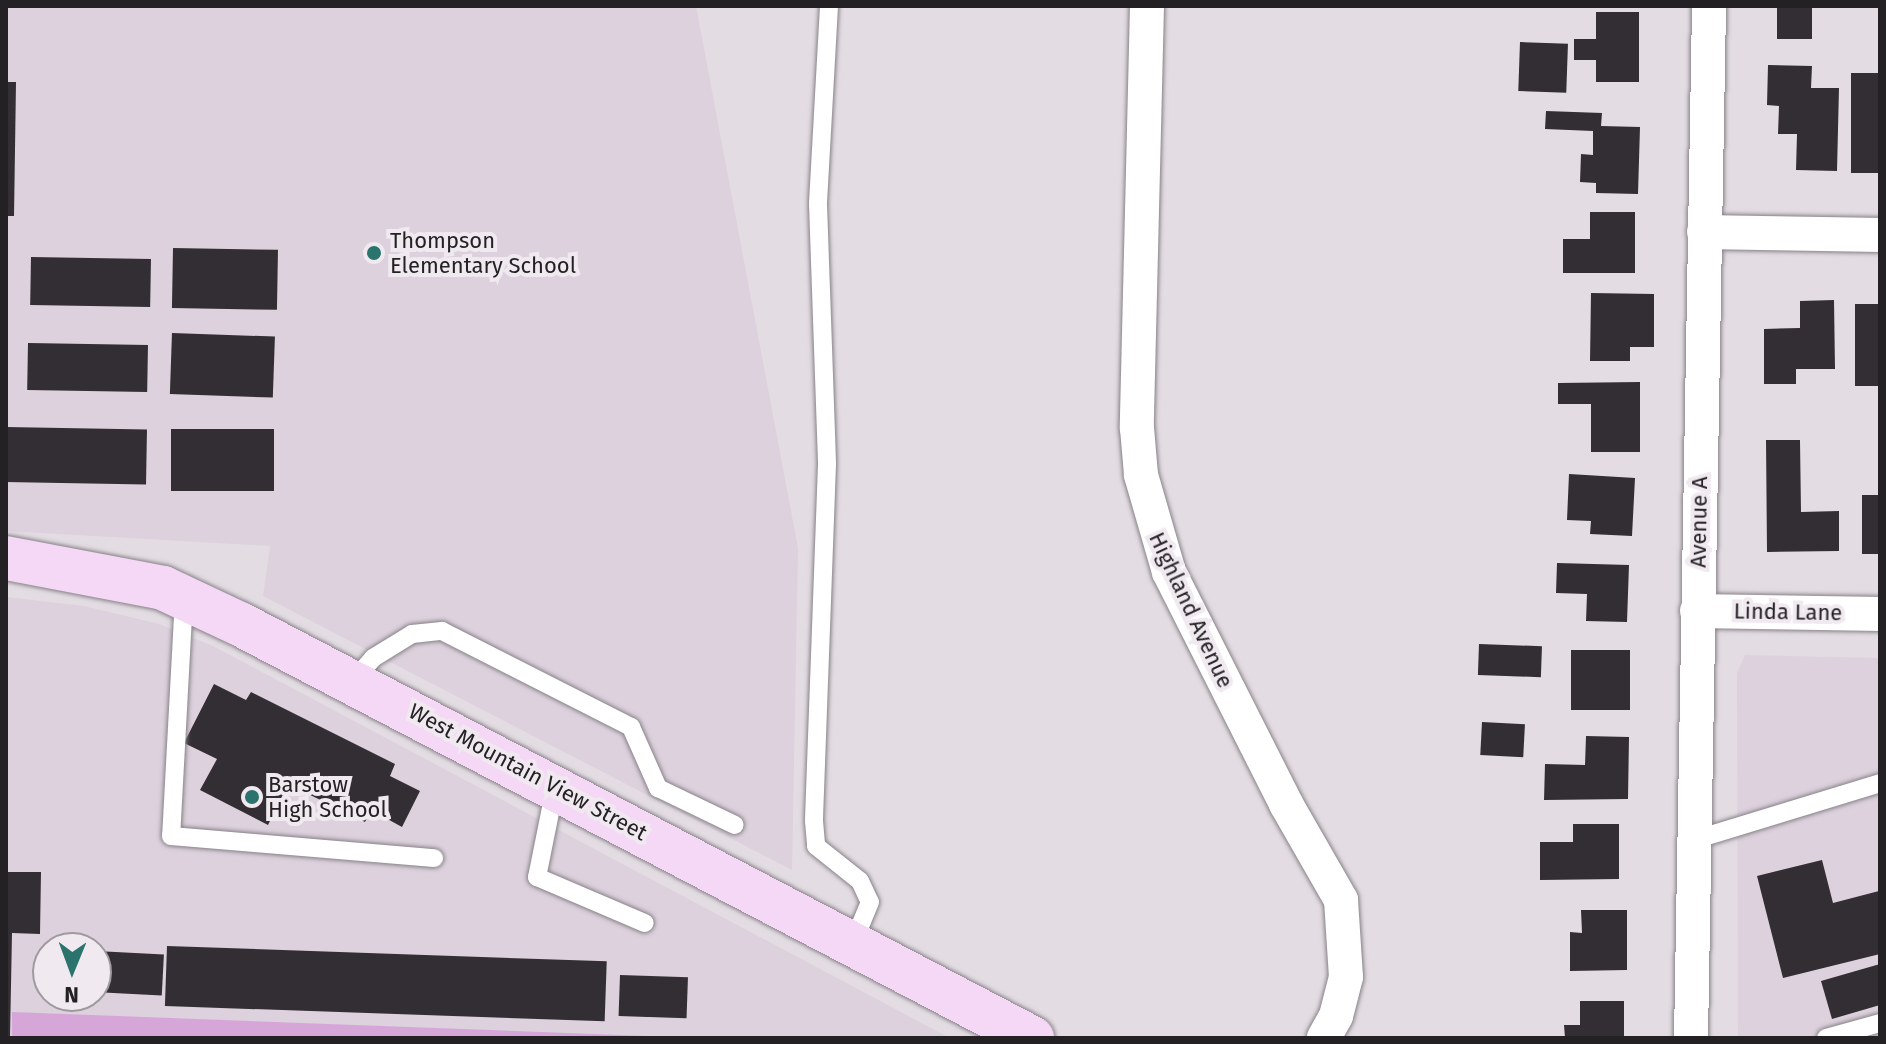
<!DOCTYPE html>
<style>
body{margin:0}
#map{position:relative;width:1886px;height:1044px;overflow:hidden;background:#e3dde3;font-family:"Fira Sans",sans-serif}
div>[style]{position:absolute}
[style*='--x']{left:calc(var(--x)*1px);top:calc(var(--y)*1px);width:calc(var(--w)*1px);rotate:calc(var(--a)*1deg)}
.built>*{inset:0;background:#dcd1dd}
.green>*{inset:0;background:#d6a6d9}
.building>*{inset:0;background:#332e33;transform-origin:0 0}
.roads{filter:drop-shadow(0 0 2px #888288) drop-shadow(0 0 2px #888288)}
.lane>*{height:18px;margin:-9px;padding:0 9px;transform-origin:9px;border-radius:9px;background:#fff}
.street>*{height:34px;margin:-17px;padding:0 17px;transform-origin:17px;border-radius:17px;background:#fff}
.secondary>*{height:44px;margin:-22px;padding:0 22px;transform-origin:22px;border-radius:22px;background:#f4d8f6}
.dots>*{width:22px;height:22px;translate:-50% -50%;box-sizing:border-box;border:4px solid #f0eaf0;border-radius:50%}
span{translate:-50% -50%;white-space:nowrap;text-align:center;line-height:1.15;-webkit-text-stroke:8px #f0eaf0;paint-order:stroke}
.poi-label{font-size:22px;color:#232123}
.left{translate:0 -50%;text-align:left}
.street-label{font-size:22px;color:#232123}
.frame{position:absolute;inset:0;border:8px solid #232123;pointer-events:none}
.north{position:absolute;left:32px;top:932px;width:80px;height:80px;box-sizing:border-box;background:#f0eaf0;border:2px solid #9e9a9e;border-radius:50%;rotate:181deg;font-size:22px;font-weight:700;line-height:32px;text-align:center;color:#232123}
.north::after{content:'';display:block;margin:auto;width:28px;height:36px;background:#2b746e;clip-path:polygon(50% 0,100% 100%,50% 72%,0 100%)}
</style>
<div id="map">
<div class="built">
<div style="clip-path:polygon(6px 6px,696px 6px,798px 548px,792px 870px,263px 596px,270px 546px,6px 531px)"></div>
<div style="clip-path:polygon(evenodd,6px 597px,84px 606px,159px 624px,213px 646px,946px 1036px,6px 1038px,6px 597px,48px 948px,96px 948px,96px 996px,48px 996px,48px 948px)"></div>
<div style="clip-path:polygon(1745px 655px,1880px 658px,1880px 1038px,1738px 1038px,1737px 673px)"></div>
</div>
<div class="green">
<div style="clip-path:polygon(12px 1012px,698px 1038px,12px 1038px)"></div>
</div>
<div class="building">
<div style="left:1777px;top:6px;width:35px;height:33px"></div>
<div style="clip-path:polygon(1596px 12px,1639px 12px,1639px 82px,1596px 82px,1596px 60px,1574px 60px,1574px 39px,1596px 39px)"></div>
<div style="left:1520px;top:42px;width:48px;height:49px;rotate:2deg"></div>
<div style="clip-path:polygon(1768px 65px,1812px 66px,1811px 88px,1839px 88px,1837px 171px,1796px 170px,1797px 134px,1778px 134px,1779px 106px,1767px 105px)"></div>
<div style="left:1851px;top:73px;width:29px;height:100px"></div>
<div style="clip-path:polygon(6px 82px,16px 82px,14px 216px,6px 216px)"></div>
<div style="clip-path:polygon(1546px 111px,1602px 113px,1601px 126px,1640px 127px,1638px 194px,1596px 193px,1596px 183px,1580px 182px,1581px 154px,1593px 155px,1593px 131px,1545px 129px)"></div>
<div style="clip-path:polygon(1590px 212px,1635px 212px,1635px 273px,1563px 273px,1563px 239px,1590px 239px)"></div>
<div style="left:173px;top:248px;width:105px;height:60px;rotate:1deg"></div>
<div style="left:31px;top:257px;width:120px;height:48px;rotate:1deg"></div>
<div style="clip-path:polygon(1591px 293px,1654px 294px,1654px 347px,1630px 347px,1630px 361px,1590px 361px)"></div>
<div style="clip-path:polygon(1834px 300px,1835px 369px,1796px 369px,1796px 384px,1764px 384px,1764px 329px,1800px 328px,1800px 301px)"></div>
<div style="left:1855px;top:304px;width:25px;height:82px"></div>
<div style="left:172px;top:333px;width:103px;height:61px;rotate:2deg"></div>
<div style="left:28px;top:343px;width:120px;height:47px;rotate:1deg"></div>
<div style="clip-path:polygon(1640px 382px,1640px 452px,1591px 452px,1591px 404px,1558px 404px,1558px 383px)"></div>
<div style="left:6px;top:427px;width:141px;height:55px;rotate:1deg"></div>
<div style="left:171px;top:429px;width:103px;height:62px"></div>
<div style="clip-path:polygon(1766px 440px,1800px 440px,1801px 512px,1839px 511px,1839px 551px,1767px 552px)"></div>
<div style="clip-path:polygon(1569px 474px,1635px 478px,1632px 536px,1590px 534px,1591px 521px,1567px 520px)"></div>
<div style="left:1862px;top:495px;width:18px;height:59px"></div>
<div style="clip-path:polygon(1557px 563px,1629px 565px,1627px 622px,1586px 621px,1587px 594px,1556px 593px)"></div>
<div style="left:1479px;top:644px;width:63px;height:31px;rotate:2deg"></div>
<div style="left:1571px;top:650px;width:59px;height:60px"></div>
<div style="clip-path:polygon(214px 684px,246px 700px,251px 692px,395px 764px,390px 776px,420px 791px,402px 827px,371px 810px,365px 822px,288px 784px,268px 825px,200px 790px,217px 759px,184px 743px)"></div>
<div style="left:1482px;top:722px;width:43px;height:33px;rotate:3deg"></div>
<div style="clip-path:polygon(1586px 736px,1629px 737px,1628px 799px,1544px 800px,1545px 764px,1585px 765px)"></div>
<div style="clip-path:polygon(1573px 824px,1619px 824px,1619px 879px,1540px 880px,1540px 842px,1573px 842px)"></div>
<div style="clip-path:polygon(1822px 860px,1833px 903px,1879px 891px,1880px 954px,1783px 978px,1757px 876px)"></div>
<div style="clip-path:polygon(6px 872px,41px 872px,40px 934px,12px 933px,10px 1038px,6px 1038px)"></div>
<div style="clip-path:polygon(1581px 910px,1627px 910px,1627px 970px,1570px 971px,1570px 932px,1582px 933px)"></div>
<div style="left:167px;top:946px;width:440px;height:60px;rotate:2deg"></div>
<div style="left:96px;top:951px;width:68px;height:41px;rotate:3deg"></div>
<div style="clip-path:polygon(1880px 964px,1880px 1005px,1832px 1019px,1821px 981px)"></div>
<div style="left:620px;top:975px;width:68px;height:41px;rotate:2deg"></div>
<div style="clip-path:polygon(1580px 1001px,1624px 1001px,1624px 1038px,1565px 1038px,1564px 1025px,1580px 1025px)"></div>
</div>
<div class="roads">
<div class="lane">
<div style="--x:829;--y:6;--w:198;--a:93.2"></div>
<div style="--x:818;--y:204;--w:260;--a:88"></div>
<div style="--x:827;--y:464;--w:357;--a:92.1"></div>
<div style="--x:814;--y:821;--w:25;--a:85"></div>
<div style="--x:816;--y:846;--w:56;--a:38.5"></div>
<div style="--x:860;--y:881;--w:23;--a:65"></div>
<div style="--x:870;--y:902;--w:44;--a:112.5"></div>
<div style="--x:184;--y:598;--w:238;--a:93.1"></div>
<div style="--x:171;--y:836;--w:264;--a:4.8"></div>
<div style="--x:354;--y:680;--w:29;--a:-49"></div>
<div style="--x:373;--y:658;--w:46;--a:-31.6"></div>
<div style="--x:412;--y:634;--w:30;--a:-6"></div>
<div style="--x:442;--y:631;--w:212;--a:26.9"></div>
<div style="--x:631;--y:727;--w:67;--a:66.1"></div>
<div style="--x:658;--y:788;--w:85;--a:25.7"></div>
<div style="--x:555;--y:788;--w:91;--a:101.4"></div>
<div style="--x:537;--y:877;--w:117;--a:23.1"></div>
<div style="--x:1694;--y:840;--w:195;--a:-17"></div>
<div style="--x:1826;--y:1038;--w:56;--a:-15.5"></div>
</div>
<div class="street">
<div style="--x:1147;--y:6;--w:422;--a:91.4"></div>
<div style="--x:1137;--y:428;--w:47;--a:85.1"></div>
<div style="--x:1141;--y:475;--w:101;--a:73.9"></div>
<div style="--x:1169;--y:572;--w:260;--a:63.2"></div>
<div style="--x:1286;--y:804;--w:111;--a:60.2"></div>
<div style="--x:1341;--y:900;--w:77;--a:86.3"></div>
<div style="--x:1346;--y:977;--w:40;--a:104.4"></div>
<div style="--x:1336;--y:1016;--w:25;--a:119"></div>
<div style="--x:1704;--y:232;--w:176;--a:1"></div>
<div style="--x:1697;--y:611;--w:183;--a:0.9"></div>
<div style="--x:1691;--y:1038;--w:1032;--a:-89"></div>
</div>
<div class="secondary">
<div style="--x:6;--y:558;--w:160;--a:10.8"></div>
<div style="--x:163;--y:588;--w:85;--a:25.1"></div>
<div style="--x:240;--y:624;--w:894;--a:27.6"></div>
</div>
</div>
<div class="dots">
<div style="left:374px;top:253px;background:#2b746e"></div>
<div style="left:252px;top:797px;background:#2b746e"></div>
</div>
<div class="poi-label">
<span class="left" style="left:390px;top:253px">Thompson<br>Elementary School</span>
<span class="left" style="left:268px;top:797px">Barstow<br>High School</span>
</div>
<div class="street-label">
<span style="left:1699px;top:522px;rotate:-89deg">Avenue A</span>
<span style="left:1191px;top:610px;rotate:65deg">Highland Avenue</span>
<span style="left:1788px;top:612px;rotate:1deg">Linda Lane</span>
<span style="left:528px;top:772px;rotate:28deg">West Mountain View Street</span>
</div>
<div class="frame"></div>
<div class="north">N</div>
</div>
